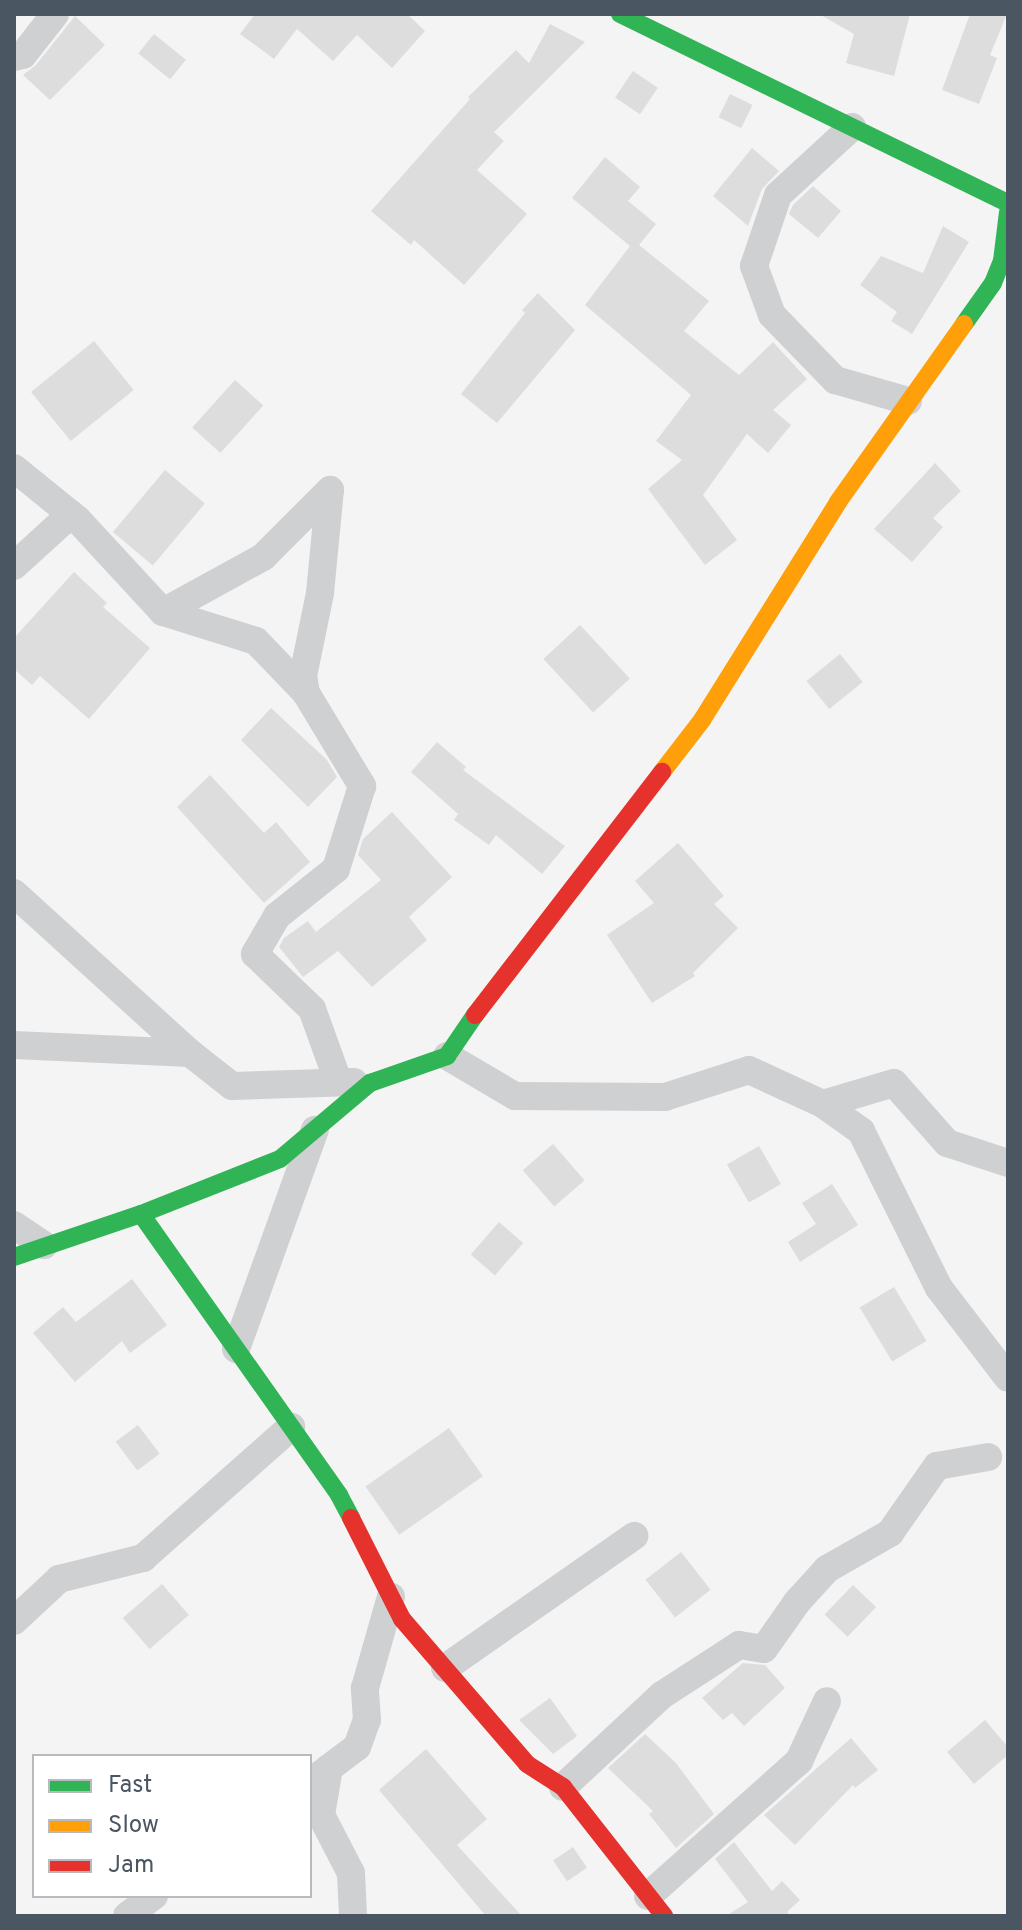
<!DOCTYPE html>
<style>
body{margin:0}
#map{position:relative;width:1022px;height:1930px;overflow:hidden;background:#f4f4f4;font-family:Overpass,sans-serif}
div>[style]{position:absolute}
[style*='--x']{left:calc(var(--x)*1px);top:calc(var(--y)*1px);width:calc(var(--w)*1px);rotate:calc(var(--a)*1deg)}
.building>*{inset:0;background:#ddddde;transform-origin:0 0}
.street>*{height:28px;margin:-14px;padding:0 14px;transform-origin:14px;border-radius:14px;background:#ced0d2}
.fast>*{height:18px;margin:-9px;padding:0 9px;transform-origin:9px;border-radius:9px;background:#30b455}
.slow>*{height:18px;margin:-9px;padding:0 9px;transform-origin:9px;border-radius:9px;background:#ff9f0a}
.jam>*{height:18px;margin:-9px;padding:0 9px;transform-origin:9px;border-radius:9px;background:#e5322d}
span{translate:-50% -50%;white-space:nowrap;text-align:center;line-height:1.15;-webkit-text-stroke:6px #fff;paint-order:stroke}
.frame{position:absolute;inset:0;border:16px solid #4a5661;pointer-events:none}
.legend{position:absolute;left:32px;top:1754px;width:280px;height:144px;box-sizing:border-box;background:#fff;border:2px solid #b7bbc0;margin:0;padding:10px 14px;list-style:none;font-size:24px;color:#4a5661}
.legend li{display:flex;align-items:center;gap:16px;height:40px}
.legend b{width:40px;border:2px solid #b7bbc0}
</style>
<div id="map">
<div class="building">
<div style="clip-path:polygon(255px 14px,407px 14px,425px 31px,392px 68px,357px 35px,333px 61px,297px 29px,274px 59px,240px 34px)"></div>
<div style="clip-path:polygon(819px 14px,910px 14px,894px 76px,846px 63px,854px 34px)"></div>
<div style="clip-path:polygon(970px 14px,1007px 14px,990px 55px,997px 58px,979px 104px,942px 90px)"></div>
<div style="clip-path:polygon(75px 16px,105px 45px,50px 100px,23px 75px,36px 65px)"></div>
<div style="clip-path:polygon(550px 24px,585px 42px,494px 132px,504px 141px,477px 170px,527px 214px,464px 285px,414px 240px,411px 245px,371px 211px,470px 99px,468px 97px,516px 50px,529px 63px)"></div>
<div style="left:154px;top:34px;width:41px;height:25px;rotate:39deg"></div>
<div style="left:633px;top:71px;width:30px;height:32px;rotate:34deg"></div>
<div style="left:730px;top:94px;width:25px;height:26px;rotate:26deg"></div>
<div style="clip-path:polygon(752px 148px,779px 171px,762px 189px,748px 226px,713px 196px)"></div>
<div style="clip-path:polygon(605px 157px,640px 187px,628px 201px,656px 224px,639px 245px,709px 301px,684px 331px,739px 375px,773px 342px,807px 379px,773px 410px,791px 425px,768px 453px,747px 434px,703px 495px,737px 540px,705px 565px,648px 489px,682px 460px,656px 441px,691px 395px,585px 305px,630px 246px,572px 198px)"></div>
<div style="clip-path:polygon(813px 186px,841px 211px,818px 238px,789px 214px,793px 205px)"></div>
<div style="clip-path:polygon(943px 226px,969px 242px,912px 334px,891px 321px,897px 312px,860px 285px,881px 256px,923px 273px)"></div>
<div style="clip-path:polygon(538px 293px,575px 330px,497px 423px,461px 394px,525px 313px,522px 310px)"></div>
<div style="left:94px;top:341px;width:63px;height:81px;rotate:51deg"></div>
<div style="left:235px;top:380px;width:38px;height:64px;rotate:42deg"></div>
<div style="clip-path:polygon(935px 463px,961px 491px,933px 518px,943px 527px,912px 562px,874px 529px)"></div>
<div style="left:165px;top:470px;width:52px;height:81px;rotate:40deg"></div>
<div style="clip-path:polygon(74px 572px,107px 603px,103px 607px,150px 648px,89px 719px,40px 676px,32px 685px,14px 669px,14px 638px)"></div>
<div style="left:580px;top:625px;width:73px;height:50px;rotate:47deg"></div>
<div style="left:840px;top:654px;width:36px;height:43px;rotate:51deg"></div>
<div style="clip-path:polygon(271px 708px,327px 760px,337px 777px,308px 807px,241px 740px)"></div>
<div style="clip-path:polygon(437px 742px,466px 767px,463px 770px,565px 846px,542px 874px,496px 835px,489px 845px,454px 820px,458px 814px,411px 772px)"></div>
<div style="clip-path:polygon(210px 775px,264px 833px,276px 822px,310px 862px,264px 903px,177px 807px)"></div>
<div style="clip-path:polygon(392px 812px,452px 877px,409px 917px,427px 940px,372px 987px,338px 951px,303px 977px,279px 947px,284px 938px,308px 921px,316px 932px,381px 880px,358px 855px,363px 839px)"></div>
<div style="clip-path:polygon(678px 843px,724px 896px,714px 904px,738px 928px,693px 973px,695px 976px,652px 1003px,607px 935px,654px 903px,635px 881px)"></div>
<div style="left:553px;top:1144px;width:48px;height:40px;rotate:49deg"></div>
<div style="left:759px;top:1146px;width:44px;height:37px;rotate:60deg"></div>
<div style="clip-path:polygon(832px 1184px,858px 1225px,800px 1262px,788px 1242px,816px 1224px,802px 1203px)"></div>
<div style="left:499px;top:1222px;width:32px;height:43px;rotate:41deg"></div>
<div style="clip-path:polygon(132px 1279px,167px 1325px,130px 1353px,122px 1341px,75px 1382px,33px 1333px,63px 1307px,76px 1322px)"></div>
<div style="left:894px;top:1287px;width:63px;height:40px;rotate:59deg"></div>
<div style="left:138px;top:1425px;width:36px;height:28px;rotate:53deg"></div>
<div style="left:449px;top:1428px;width:59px;height:102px;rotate:55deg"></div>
<div style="left:681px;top:1552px;width:48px;height:45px;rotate:52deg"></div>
<div style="left:162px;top:1584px;width:41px;height:52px;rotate:49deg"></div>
<div style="left:853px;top:1585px;width:32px;height:41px;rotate:44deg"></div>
<div style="clip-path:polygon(743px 1663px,765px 1665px,785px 1688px,744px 1726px,732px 1713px,723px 1720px,702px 1698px)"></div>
<div style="clip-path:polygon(550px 1698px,577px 1736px,553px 1754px,519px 1720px)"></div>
<div style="clip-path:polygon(985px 1720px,1008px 1747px,1008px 1755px,974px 1784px,947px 1752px)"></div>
<div style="clip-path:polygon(645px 1734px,676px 1763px,714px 1814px,676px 1848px,649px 1814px,653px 1811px,608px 1768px)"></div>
<div style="clip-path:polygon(851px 1738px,878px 1770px,855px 1788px,853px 1785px,795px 1845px,764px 1815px)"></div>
<div style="clip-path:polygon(426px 1749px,487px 1819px,457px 1845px,522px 1916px,486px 1916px,379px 1790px)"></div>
<div style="clip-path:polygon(734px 1842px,772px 1891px,782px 1881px,800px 1900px,787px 1912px,790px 1916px,726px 1916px,748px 1902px,715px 1859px)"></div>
<div style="left:573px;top:1847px;width:25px;height:24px;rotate:56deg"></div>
</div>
<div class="street">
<div style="--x:14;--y:57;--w:9;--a:-13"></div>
<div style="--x:23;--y:55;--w:52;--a:-52"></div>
<div style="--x:852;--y:127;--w:100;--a:137.4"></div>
<div style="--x:778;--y:195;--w:75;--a:108.7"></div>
<div style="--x:754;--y:266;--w:52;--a:69.8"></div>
<div style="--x:772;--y:315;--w:91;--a:45.9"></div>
<div style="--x:835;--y:380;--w:76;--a:16"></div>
<div style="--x:14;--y:468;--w:82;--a:39.1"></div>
<div style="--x:78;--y:520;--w:125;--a:47.3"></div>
<div style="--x:163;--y:612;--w:97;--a:17.3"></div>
<div style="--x:256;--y:641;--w:72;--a:46.1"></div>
<div style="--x:306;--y:693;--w:109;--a:58.9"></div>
<div style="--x:362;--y:786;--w:87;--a:107.4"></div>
<div style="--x:336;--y:869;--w:75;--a:141.5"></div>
<div style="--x:277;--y:916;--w:44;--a:120.1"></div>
<div style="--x:255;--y:954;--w:79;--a:44"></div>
<div style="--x:312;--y:1009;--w:77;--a:70.1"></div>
<div style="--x:14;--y:566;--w:77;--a:-42.4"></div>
<div style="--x:163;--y:612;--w:114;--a:-28.8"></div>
<div style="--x:263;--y:557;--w:95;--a:-45"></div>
<div style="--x:306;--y:693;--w:17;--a:-100"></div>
<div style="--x:303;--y:676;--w:85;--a:-78.4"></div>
<div style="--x:320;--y:593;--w:103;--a:-84.5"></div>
<div style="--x:14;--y:893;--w:238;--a:42.3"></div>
<div style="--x:190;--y:1053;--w:53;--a:38.2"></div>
<div style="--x:232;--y:1086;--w:122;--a:-1.9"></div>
<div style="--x:14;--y:1045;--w:176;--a:2.6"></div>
<div style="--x:447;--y:1056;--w:79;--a:30.5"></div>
<div style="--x:515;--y:1096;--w:150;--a:0.4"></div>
<div style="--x:665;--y:1097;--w:88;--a:-17.8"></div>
<div style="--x:749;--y:1070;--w:81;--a:24.7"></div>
<div style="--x:823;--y:1104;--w:74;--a:-16.5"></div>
<div style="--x:894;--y:1083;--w:80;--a:48.5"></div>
<div style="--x:947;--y:1143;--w:64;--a:18.2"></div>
<div style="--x:823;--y:1104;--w:47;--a:35.4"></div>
<div style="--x:861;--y:1131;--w:175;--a:63.6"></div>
<div style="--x:939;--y:1288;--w:113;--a:52.5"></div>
<div style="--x:14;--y:1225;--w:36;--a:34"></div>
<div style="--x:236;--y:1349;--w:233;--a:-70.2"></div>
<div style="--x:14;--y:1621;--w:62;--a:-43"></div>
<div style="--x:59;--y:1579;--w:87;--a:-14"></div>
<div style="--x:143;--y:1558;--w:198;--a:-41.5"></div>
<div style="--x:445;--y:1668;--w:231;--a:-34.9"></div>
<div style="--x:329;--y:1768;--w:35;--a:-37"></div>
<div style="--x:357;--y:1747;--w:29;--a:-70"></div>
<div style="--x:367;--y:1720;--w:32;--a:-94"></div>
<div style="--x:365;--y:1688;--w:95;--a:-74.1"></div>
<div style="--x:310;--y:1782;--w:24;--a:-36"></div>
<div style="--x:329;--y:1768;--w:48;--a:99.7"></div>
<div style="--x:321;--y:1815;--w:65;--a:62.7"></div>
<div style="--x:351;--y:1873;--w:43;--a:87.3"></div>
<div style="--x:563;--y:1787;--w:135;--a:-42.9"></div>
<div style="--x:662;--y:1695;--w:92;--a:-33"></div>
<div style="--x:739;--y:1645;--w:25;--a:9"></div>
<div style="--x:764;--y:1649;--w:57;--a:-54.9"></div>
<div style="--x:797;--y:1602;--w:45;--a:-47.7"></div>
<div style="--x:827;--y:1569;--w:73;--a:-29.7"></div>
<div style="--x:890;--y:1533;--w:82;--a:-55"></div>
<div style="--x:937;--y:1466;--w:52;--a:-10"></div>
<div style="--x:648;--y:1896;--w:203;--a:-41.8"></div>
<div style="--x:799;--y:1761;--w:66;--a:-65"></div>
<div style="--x:127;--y:1916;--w:34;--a:-37"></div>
</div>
<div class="fast">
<div style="--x:620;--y:14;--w:432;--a:26"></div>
<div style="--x:964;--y:324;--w:50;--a:-54.7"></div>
<div style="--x:993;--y:283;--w:24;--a:-68"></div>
<div style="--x:1002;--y:261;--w:49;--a:-83"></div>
<div style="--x:141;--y:1214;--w:344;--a:54.8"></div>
<div style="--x:339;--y:1495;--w:26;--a:62"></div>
<div style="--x:14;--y:1257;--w:134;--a:-18.7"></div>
<div style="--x:141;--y:1214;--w:149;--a:-21.6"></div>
<div style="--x:280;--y:1159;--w:118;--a:-40.2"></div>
<div style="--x:370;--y:1083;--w:82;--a:-19.3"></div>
<div style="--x:447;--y:1056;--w:50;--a:-55.7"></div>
</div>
<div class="slow">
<div style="--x:662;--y:772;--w:66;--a:-52.4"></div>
<div style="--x:702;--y:720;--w:257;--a:-58"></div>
<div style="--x:838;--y:502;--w:218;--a:-54.7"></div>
</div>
<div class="jam">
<div style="--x:475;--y:1015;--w:307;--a:-52.4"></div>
<div style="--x:351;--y:1518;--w:113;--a:63.2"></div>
<div style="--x:402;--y:1619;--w:191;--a:49.2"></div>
<div style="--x:527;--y:1764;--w:43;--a:32.6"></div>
<div style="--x:563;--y:1787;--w:164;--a:51.9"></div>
</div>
<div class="frame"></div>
<ul class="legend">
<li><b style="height:10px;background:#30b455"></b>Fast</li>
<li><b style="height:10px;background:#ff9f0a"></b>Slow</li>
<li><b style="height:10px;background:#e5322d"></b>Jam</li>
</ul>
</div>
